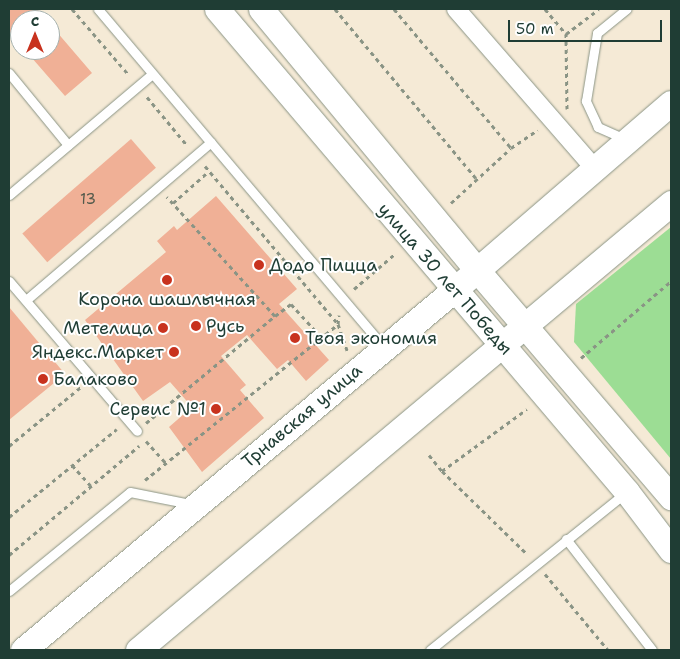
<!DOCTYPE html>
<meta charset="utf-8">
<style>
body{margin:0}
#map{position:relative;width:680px;height:659px;overflow:hidden;background:#f5ead6;font-family:"Shantell Sans",sans-serif}
div>[style]{position:absolute}
[style*='--x']{left:calc(var(--x)*1px);top:calc(var(--y)*1px);width:calc(var(--w)*1px);rotate:calc(var(--a)*1deg)}
.green>*{inset:0;background:#9cdd94}
.building>*{inset:0;background:#f0b096;transform-origin:0 0}
.path>*{height:3px;margin-top:-1.5px;transform-origin:0;background:repeating-linear-gradient(90deg,#8a9485 0 4px,transparent 0 8px)}
.roads{filter:drop-shadow(0 0 1px #8a9485) drop-shadow(0 0 1px #8a9485)}
.service>*{height:9px;margin:-4.5px;padding:0 4.5px;transform-origin:4.5px;border-radius:4.5px;background:#fff}
.minor>*{height:18px;margin:-9px;padding:0 9px;transform-origin:9px;border-radius:9px;background:#fff}
.secondary>*{height:25px;margin:-12.5px;padding:0 12.5px;transform-origin:12.5px;border-radius:12.5px;background:#fff}
.dots>*{width:14px;height:14px;translate:-50% -50%;box-sizing:border-box;border:2px solid #fff;border-radius:50%}
span{translate:-50% -50%;white-space:nowrap;text-align:center;line-height:1.15;-webkit-text-stroke:4px #fff;paint-order:stroke}
.number-label{font-size:15px;color:#535a4c}
.number-label span{-webkit-text-stroke-width:0}
.poi-label{font-size:18px;color:#1f3d34}
.left{translate:0 -50%;text-align:left}
.right{translate:-100% -50%;text-align:right}
.street-label{font-size:18px;color:#1f3d34}
.frame{position:absolute;inset:0;border:10px solid #1f3d34;pointer-events:none}
.north{position:absolute;left:10px;top:10px;width:50px;height:50px;box-sizing:border-box;background:#fff;border:1px solid #a5b1ae;border-radius:50%;rotate:0deg;font-size:14px;font-weight:700;line-height:20px;text-align:center;color:#1f3d34}
.north::after{content:'';display:block;margin:auto;width:18px;height:22px;background:#c8321e;clip-path:polygon(50% 0,100% 100%,50% 72%,0 100%)}
.scale{position:absolute;left:508px;top:20px;width:154px;height:22px;box-sizing:border-box;border:2px solid #1f3d34;border-top:0;padding-left:6px;font-size:15px;line-height:18px;white-space:nowrap;color:#1f3d34;-webkit-text-stroke:4px #fff;paint-order:stroke}
</style>
<div id="map">
<div class="green">
<div style="clip-path:polygon(671px 227px,671px 459px,574px 342px,576px 304px)"></div>
</div>
<div class="building">
<div style="clip-path:polygon(9px 9px,37px 9px,46px 20px,20px 20px,20px 44px,9px 31px)"></div>
<div style="clip-path:polygon(50px 24px,92px 73px,65px 96px,25px 50px,50px 50px)"></div>
<div style="left:131px;top:139px;width:38px;height:144px;rotate:49deg"></div>
<div style="clip-path:polygon(216px 196px,297px 289px,279px 304px,329px 360px,306px 381px,288px 360px,277px 369px,247px 335px,221px 356px,246px 385px,240px 390px,264px 418px,202px 472px,169px 427px,192px 407px,170px 382px,143px 401px,85px 320px,166px 252px,157px 241px,174px 226px,177px 230px)"></div>
<div style="clip-path:polygon(9px 307px,65px 374px,9px 420px)"></div>
</div>
<div class="path">
<div style="--x:72;--y:9;--w:87;--a:49.2"></div>
<div style="--x:335;--y:9;--w:220;--a:50.2"></div>
<div style="--x:394;--y:9;--w:182;--a:49.9"></div>
<div style="--x:545;--y:9;--w:33;--a:50"></div>
<div style="--x:147;--y:97;--w:61;--a:50.3"></div>
<div style="--x:567;--y:109;--w:75;--a:-90.8"></div>
<div style="--x:566;--y:34;--w:41;--a:-37.1"></div>
<div style="--x:205;--y:166;--w:207;--a:49.9"></div>
<div style="--x:338;--y:324;--w:28;--a:71"></div>
<div style="--x:173;--y:203;--w:48;--a:-41.6"></div>
<div style="--x:451;--y:203;--w:81;--a:-42.5"></div>
<div style="--x:511;--y:148;--w:32;--a:-34"></div>
<div style="--x:354;--y:289;--w:55;--a:-40.6"></div>
<div style="--x:275;--y:316;--w:20;--a:-37"></div>
<div style="--x:291;--y:304;--w:45;--a:47.7"></div>
<div style="--x:581;--y:358;--w:118;--a:-40.5"></div>
<div style="--x:146;--y:423;--w:168;--a:-39.7"></div>
<div style="--x:275;--y:316;--w:161;--a:-132.2"></div>
<div style="--x:146;--y:441;--w:30;--a:48"></div>
<div style="--x:9;--y:446;--w:94;--a:-39.4"></div>
<div style="--x:429;--y:455;--w:21;--a:51"></div>
<div style="--x:442;--y:471;--w:105;--a:-36.1"></div>
<div style="--x:72;--y:465;--w:28;--a:48"></div>
<div style="--x:442;--y:471;--w:119;--a:44.3"></div>
<div style="--x:145;--y:480;--w:248;--a:-38.9"></div>
<div style="--x:338;--y:324;--w:9;--a:-84"></div>
<div style="--x:9;--y:517;--w:139;--a:-39.2"></div>
<div style="--x:9;--y:555;--w:170;--a:-40"></div>
<div style="--x:545;--y:574;--w:99;--a:50.3"></div>
</div>
<div class="roads">
<div class="service">
<div style="--x:98;--y:9;--w:441;--a:49.8"></div>
<div style="--x:9;--y:73;--w:93;--a:50.7"></div>
<div style="--x:625;--y:139;--w:30;--a:-156"></div>
<div style="--x:598;--y:127;--w:29;--a:-115"></div>
<div style="--x:586;--y:101;--w:69;--a:-80.8"></div>
<div style="--x:597;--y:33;--w:38;--a:-39"></div>
<div style="--x:9;--y:195;--w:187;--a:-40.2"></div>
<div style="--x:9;--y:281;--w:197;--a:49.5"></div>
<div style="--x:26;--y:300;--w:243;--a:-40.5"></div>
<div style="--x:566;--y:539;--w:140;--a:52.2"></div>
<div style="--x:9;--y:591;--w:156;--a:-39.3"></div>
<div style="--x:130;--y:492;--w:61;--a:11.3"></div>
<div style="--x:430;--y:650;--w:250;--a:-38.8"></div>
</div>
<div class="minor">
<div style="--x:456;--y:9;--w:211;--a:49"></div>
</div>
<div class="secondary">
<div style="--x:217;--y:9;--w:634;--a:49.67"></div>
<div style="--x:627;--y:492;--w:73;--a:52.8"></div>
<div style="--x:261;--y:9;--w:339;--a:50.4"></div>
<div style="--x:477;--y:270;--w:299;--a:49.5"></div>
<div style="--x:23;--y:650;--w:562;--a:-39.87"></div>
<div style="--x:454;--y:290;--w:286;--a:-40.8"></div>
<div style="--x:138;--y:650;--w:696;--a:-39.98"></div>
</div>
</div>
<div class="dots">
<div style="left:259px;top:265px;background:#c8321e"></div>
<div style="left:167px;top:280px;background:#c8321e"></div>
<div style="left:196px;top:326px;background:#c8321e"></div>
<div style="left:163px;top:328px;background:#c8321e"></div>
<div style="left:295px;top:338px;background:#c8321e"></div>
<div style="left:174px;top:352px;background:#c8321e"></div>
<div style="left:43px;top:379px;background:#c8321e"></div>
<div style="left:216px;top:409px;background:#c8321e"></div>
</div>
<div class="number-label">
<span style="left:88px;top:200px">13</span>
</div>
<div class="poi-label">
<span class="left" style="left:269px;top:265px">Додо Пицца</span>
<span style="left:167px;top:299px">Корона шашлычная</span>
<span class="left" style="left:206px;top:326px">Русь</span>
<span class="right" style="left:153px;top:328px">Метелица</span>
<span class="left" style="left:305px;top:338px">Твоя экономия</span>
<span class="right" style="left:164px;top:352px">Яндекс.Маркет</span>
<span class="left" style="left:53px;top:379px">Балаково</span>
<span class="right" style="left:206px;top:409px">Сервис №1</span>
</div>
<div class="street-label">
<span style="left:445px;top:279px;rotate:49deg">улица 30 лет Победы</span>
<span style="left:302px;top:416px;rotate:-40deg">Трнавская улица</span>
</div>
<div class="frame"></div>
<div class="north">С</div>
<div class="scale">50 m</div>
</div>
